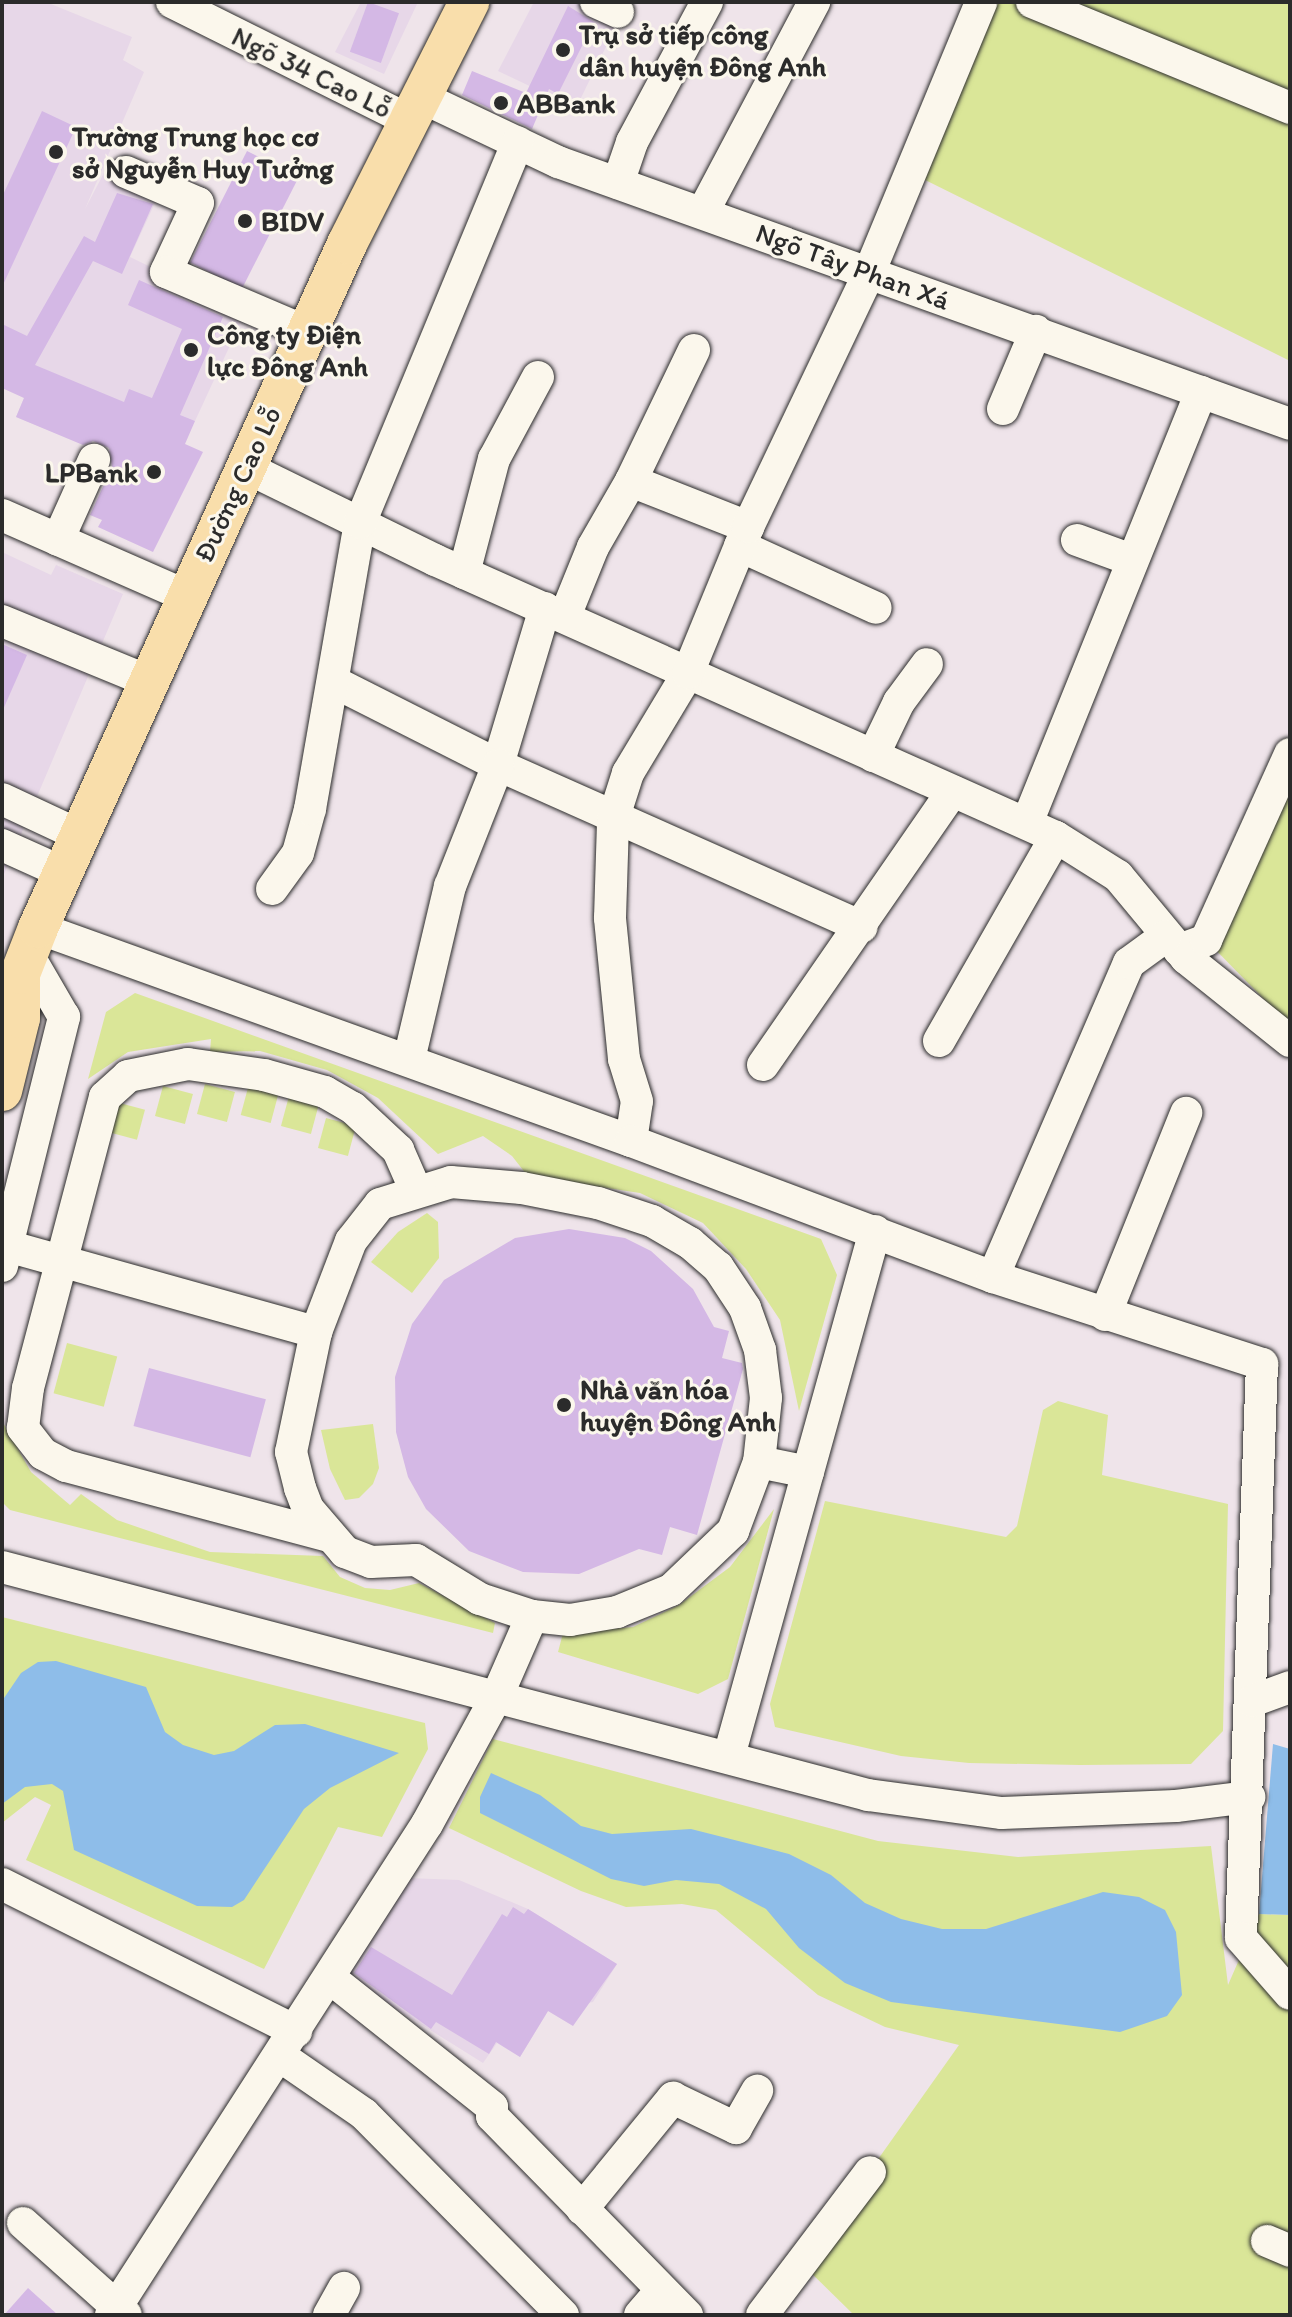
<!DOCTYPE html>
<meta charset="utf-8">
<style>
body{margin:0}
#map{position:relative;width:1292px;height:2317px;overflow:hidden;background:#efe4ea;font-family:Itim,sans-serif}
div>[style]{position:absolute}
[style*='--x']{left:calc(var(--x)*1px);top:calc(var(--y)*1px);width:calc(var(--w)*1px);rotate:calc(var(--a)*1deg)}
.built>*{inset:0;background:#e7d7e8}
.green>*{inset:0;background:#dae698;transform-origin:0 0}
.water>*{inset:0;background:#8ebde9}
.building>*{inset:0;background:#d4b8e5;transform-origin:0 0}
.roads{filter:drop-shadow(0 0 2px #2b2b2b) drop-shadow(0 0 2px #2b2b2b)}
.minor>*{height:32px;margin:-16px;padding:0 16px;transform-origin:16px;border-radius:16px;background:#fbf7ec}
.major>*{height:40px;margin:-20px;padding:0 20px;transform-origin:20px;border-radius:20px;background:#f9deab}
.dots>*{width:22px;height:22px;translate:-50% -50%;box-sizing:border-box;border:4px solid #fbf7ec;border-radius:50%}
span{translate:-50% -50%;white-space:nowrap;text-align:center;line-height:1.15;-webkit-text-stroke:6px #fbf7ec;paint-order:stroke}
.poi-label{font-size:28px;color:#2b2b2b;font-weight:700}
.left{translate:0 -50%;text-align:left}
.right{translate:-100% -50%;text-align:right}
.street-label{font-size:28px;color:#2b2b2b}
.frame{position:absolute;inset:0;border:4px solid #2b2b2b;pointer-events:none}
</style>
<div id="map">
<div class="built">
<div style="clip-path:polygon(2px 2px,46px 2px,132px 37px,123px 60px,144px 72px,85px 209px,106px 169px,160px 192px,130px 257px,245px 313px,195px 421px,105px 411px,90px 447px,16px 417px,24px 398px,2px 369px)"></div>
<div style="clip-path:polygon(361px 2px,418px 2px,384px 74px,335px 52px)"></div>
<div style="clip-path:polygon(534px 2px,586px 2px,620px 18px,576px 108px,498px 71px)"></div>
<div style="clip-path:polygon(2px 552px,51px 575px,56px 565px,123px 594px,2px 879px)"></div>
<div style="clip-path:polygon(408px 1878px,459px 1880px,528px 1909px,617px 1964px,593px 2002px,548px 2011px,520px 2057px,497px 2043px,483px 2063px,347px 1978px)"></div>
</div>
<div class="green">
<div style="clip-path:polygon(981px 2px,1290px 2px,1290px 361px,911px 173px)"></div>
<div style="clip-path:polygon(1290px 755px,1290px 1026px,1206px 940px)"></div>
<div style="clip-path:polygon(135px 993px,821px 1239px,837px 1275px,799px 1411px,780px 1320px,746px 1269px,703px 1223px,640px 1193px,580px 1184px,534px 1184px,512px 1156px,483px 1136px,438px 1154px,378px 1098px,327px 1070px,260px 1051px,210px 1052px,211px 1039px,128px 1052px,88px 1079px,106px 1012px)"></div>
<div style="left:205px;top:1084px;width:31px;height:31px;rotate:15deg"></div>
<div style="left:249px;top:1084px;width:31px;height:32px;rotate:15deg"></div>
<div style="left:163px;top:1086px;width:31px;height:31px;rotate:15deg"></div>
<div style="left:289px;top:1096px;width:31px;height:31px;rotate:15deg"></div>
<div style="left:116px;top:1102px;width:30px;height:31px;rotate:15deg"></div>
<div style="left:326px;top:1118px;width:31px;height:31px;rotate:15deg"></div>
<div style="clip-path:polygon(427px 1213px,438px 1222px,439px 1258px,412px 1293px,371px 1262px,398px 1232px)"></div>
<div style="left:67px;top:1343px;width:52px;height:52px;rotate:15deg"></div>
<div style="clip-path:polygon(1058px 1401px,1108px 1415px,1102px 1475px,1228px 1504px,1223px 1731px,1191px 1764px,1080px 1765px,969px 1763px,901px 1756px,775px 1727px,770px 1704px,825px 1501px,1006px 1537px,1017px 1526px,1043px 1410px)"></div>
<div style="clip-path:polygon(2px 1421px,31px 1472px,70px 1505px,81px 1494px,117px 1520px,210px 1552px,323px 1556px,340px 1577px,365px 1588px,390px 1590px,419px 1583px,495px 1623px,493px 1633px,10px 1510px,2px 1502px)"></div>
<div style="clip-path:polygon(373px 1424px,379px 1468px,373px 1484px,359px 1498px,345px 1500px,330px 1469px,321px 1430px)"></div>
<div style="clip-path:polygon(774px 1509px,728px 1679px,698px 1694px,558px 1652px,563px 1633px,633px 1627px,679px 1605px,730px 1567px)"></div>
<div style="clip-path:polygon(2px 1617px,425px 1723px,428px 1749px,382px 1837px,338px 1827px,264px 1969px,26px 1860px,51px 1805px,35px 1797px,2px 1823px)"></div>
<div style="clip-path:polygon(493px 1739px,878px 1841px,1018px 1857px,1211px 1846px,1228px 1985px,1259px 1914px,1290px 1915px,1290px 2315px,854px 2315px,803px 2265px,959px 2045px,885px 2027px,818px 1995px,716px 1910px,682px 1904px,626px 1907px,581px 1891px,449px 1828px)"></div>
</div>
<div class="water">
<div style="clip-path:polygon(56px 1661px,146px 1687px,165px 1732px,183px 1745px,214px 1755px,234px 1751px,275px 1725px,305px 1724px,399px 1753px,330px 1788px,304px 1809px,244px 1900px,232px 1907px,197px 1906px,74px 1850px,63px 1791px,52px 1784px,25px 1787px,2px 1804px,2px 1701px,21px 1673px,38px 1662px)"></div>
<div style="clip-path:polygon(1273px 1744px,1290px 1749px,1290px 1915px,1259px 1914px)"></div>
<div style="clip-path:polygon(491px 1773px,540px 1795px,581px 1826px,612px 1834px,691px 1829px,789px 1854px,831px 1875px,865px 1903px,901px 1919px,942px 1929px,986px 1929px,1103px 1892px,1139px 1897px,1165px 1910px,1176px 1932px,1182px 1995px,1167px 2016px,1120px 2032px,891px 2002px,845px 1983px,799px 1948px,766px 1909px,719px 1884px,676px 1880px,644px 1886px,611px 1879px,480px 1813px,480px 1797px)"></div>
</div>
<div class="building">
<div style="left:368px;top:2px;width:33px;height:53px;rotate:20deg"></div>
<div style="clip-path:polygon(568px 6px,594px 22px,558px 94px,549px 89px,532px 129px,462px 95px,472px 71px,526px 93px)"></div>
<div style="clip-path:polygon(42px 111px,76px 127px,2px 287px,2px 197px)"></div>
<div style="left:247px;top:151px;width:58px;height:125px;rotate:27deg"></div>
<div style="clip-path:polygon(117px 193px,153px 204px,122px 274px,93px 261px,35px 365px,124px 402px,129px 389px,152px 398px,182px 329px,128px 305px,139px 280px,223px 317px,180px 415px,195px 421px,185px 444px,203px 452px,153px 552px,98px 527px,102px 520px,90px 515px,112px 467px,109px 448px,93px 441px,83px 445px,16px 417px,24px 398px,2px 388px,2px 324px,27px 336px,84px 236px,95px 242px)"></div>
<div style="clip-path:polygon(2px 644px,27px 655px,2px 712px)"></div>
<div style="clip-path:polygon(569px 1229px,625px 1238px,651px 1251px,693px 1289px,714px 1327px,729px 1331px,722px 1358px,742px 1363px,743px 1369px,697px 1535px,670px 1527px,662px 1555px,639px 1549px,579px 1574px,523px 1572px,469px 1551px,426px 1509px,408px 1477px,396px 1432px,395px 1377px,412px 1324px,444px 1280px,515px 1238px)"></div>
<div style="left:149px;top:1368px;width:121px;height:60px;rotate:15deg"></div>
<div style="clip-path:polygon(513px 1907px,524px 1914px,528px 1909px,617px 1964px,573px 2026px,548px 2011px,520px 2057px,496px 2042px,489px 2054px,436px 2022px,431px 2029px,354px 1973px,371px 1947px,452px 1995px,502px 1914px,507px 1917px)"></div>
<div style="clip-path:polygon(28px 2288px,58px 2315px,4px 2315px)"></div>
</div>
<div class="roads">
<div class="minor">
<div style="--x:172;--y:2;--w:265;--a:26.5"></div>
<div style="--x:596;--y:2;--w:24;--a:24"></div>
<div style="--x:1032;--y:2;--w:279;--a:22.3"></div>
<div style="--x:421;--y:97;--w:152;--a:25.4"></div>
<div style="--x:558;--y:162;--w:777;--a:19.69"></div>
<div style="--x:126;--y:172;--w:78;--a:23.3"></div>
<div style="--x:198;--y:203;--w:76;--a:114.9"></div>
<div style="--x:166;--y:272;--w:153;--a:23.1"></div>
<div style="--x:618;--y:183;--w:43;--a:-71.1"></div>
<div style="--x:632;--y:142;--w:159;--a:-61.8"></div>
<div style="--x:703;--y:212;--w:238;--a:-62.1"></div>
<div style="--x:694;--y:350;--w:145;--a:115.7"></div>
<div style="--x:631;--y:481;--w:126;--a:21.5"></div>
<div style="--x:1003;--y:409;--w:85;--a:-67.1"></div>
<div style="--x:247;--y:468;--w:209;--a:26.1"></div>
<div style="--x:435;--y:560;--w:680;--a:24.04"></div>
<div style="--x:1056;--y:837;--w:73;--a:32.2"></div>
<div style="--x:1118;--y:876;--w:107;--a:50.3"></div>
<div style="--x:1186;--y:958;--w:133;--a:38.6"></div>
<div style="--x:2;--y:515;--w:199;--a:23.7"></div>
<div style="--x:58;--y:540;--w:88;--a:-65.8"></div>
<div style="--x:1077;--y:540;--w:59;--a:20"></div>
<div style="--x:740;--y:546;--w:149;--a:24.5"></div>
<div style="--x:464;--y:573;--w:118;--a:-75.3"></div>
<div style="--x:494;--y:459;--w:93;--a:-61.8"></div>
<div style="--x:545;--y:608;--w:164;--a:106.7"></div>
<div style="--x:498;--y:765;--w:398;--a:24"></div>
<div style="--x:565;--y:616;--w:74;--a:-67.9"></div>
<div style="--x:593;--y:547;--w:76;--a:-60.1"></div>
<div style="--x:2;--y:621;--w:156;--a:22.3"></div>
<div style="--x:334;--y:682;--w:184;--a:26.8"></div>
<div style="--x:498;--y:765;--w:130;--a:111.6"></div>
<div style="--x:450;--y:886;--w:179;--a:103.3"></div>
<div style="--x:873;--y:756;--w:60;--a:-64.3"></div>
<div style="--x:899;--y:702;--w:47;--a:-53.6"></div>
<div style="--x:2;--y:799;--w:85;--a:25.1"></div>
<div style="--x:1027;--y:823;--w:465;--a:-68"></div>
<div style="--x:2;--y:845;--w:66;--a:24.2"></div>
<div style="--x:272;--y:889;--w:44;--a:-54.2"></div>
<div style="--x:298;--y:853;--w:46;--a:-74.7"></div>
<div style="--x:310;--y:809;--w:290;--a:-80.1"></div>
<div style="--x:360;--y:523;--w:412;--a:-67.5"></div>
<div style="--x:38;--y:928;--w:630;--a:19.76"></div>
<div style="--x:631;--y:1141;--w:40;--a:-81.5"></div>
<div style="--x:637;--y:1101;--w:44;--a:-107.2"></div>
<div style="--x:624;--y:1059;--w:142;--a:-95.7"></div>
<div style="--x:610;--y:918;--w:98;--a:-88.2"></div>
<div style="--x:613;--y:820;--w:49;--a:-72.3"></div>
<div style="--x:628;--y:773;--w:117;--a:-59"></div>
<div style="--x:688;--y:673;--w:158;--a:-67.7"></div>
<div style="--x:748;--y:527;--w:281;--a:-64.5"></div>
<div style="--x:869;--y:273;--w:293;--a:-67.5"></div>
<div style="--x:1179;--y:950;--w:29;--a:-20"></div>
<div style="--x:1206;--y:940;--w:204;--a:-65.7"></div>
<div style="--x:939;--y:1041;--w:235;--a:-60.2"></div>
<div style="--x:763;--y:1065;--w:333;--a:-55.3"></div>
<div style="--x:631;--y:1141;--w:387;--a:20.6"></div>
<div style="--x:993;--y:1277;--w:283;--a:17.9"></div>
<div style="--x:1262;--y:1364;--w:574;--a:92.1"></div>
<div style="--x:1241;--y:1938;--w:74;--a:48.8"></div>
<div style="--x:7;--y:1246;--w:321;--a:15.6"></div>
<div style="--x:2;--y:1266;--w:257;--a:-76"></div>
<div style="--x:64;--y:1017;--w:72;--a:-120.1"></div>
<div style="--x:993;--y:1277;--w:342;--a:-66.6"></div>
<div style="--x:1129;--y:963;--w:46;--a:-36.1"></div>
<div style="--x:1105;--y:1315;--w:218;--a:-68.1"></div>
<div style="--x:329;--y:1536;--w:272;--a:-165.1"></div>
<div style="--x:66;--y:1466;--w:26;--a:-152"></div>
<div style="--x:43;--y:1454;--w:33;--a:-128"></div>
<div style="--x:23;--y:1428;--w:40;--a:-82.9"></div>
<div style="--x:28;--y:1388;--w:301;--a:-75.2"></div>
<div style="--x:105;--y:1097;--w:31;--a:-42"></div>
<div style="--x:128;--y:1076;--w:61;--a:-11.3"></div>
<div style="--x:188;--y:1064;--w:77;--a:8.2"></div>
<div style="--x:264;--y:1075;--w:63;--a:15.6"></div>
<div style="--x:325;--y:1092;--w:32;--a:30"></div>
<div style="--x:353;--y:1108;--w:62;--a:43"></div>
<div style="--x:398;--y:1150;--w:45;--a:66.3"></div>
<div style="--x:2;--y:1567;--w:896;--a:14.75"></div>
<div style="--x:868;--y:1795;--w:135;--a:7.7"></div>
<div style="--x:1002;--y:1813;--w:174;--a:-2.3"></div>
<div style="--x:1176;--y:1806;--w:74;--a:-7"></div>
<div style="--x:532;--y:1616;--w:38;--a:6"></div>
<div style="--x:570;--y:1620;--w:48;--a:-9.7"></div>
<div style="--x:617;--y:1612;--w:58;--a:-22.2"></div>
<div style="--x:671;--y:1590;--w:86;--a:-43.6"></div>
<div style="--x:733;--y:1531;--w:74;--a:-69.4"></div>
<div style="--x:759;--y:1462;--w:50;--a:11.5"></div>
<div style="--x:1252;--y:1701;--w:40;--a:-20.2"></div>
<div style="--x:729;--y:1756;--w:545;--a:-74.46"></div>
<div style="--x:2;--y:1884;--w:329;--a:26.6"></div>
<div style="--x:330;--y:1978;--w:207;--a:38.5"></div>
<div style="--x:492;--y:2107;--w:9;--a:90"></div>
<div style="--x:492;--y:2116;--w:279;--a:45.6"></div>
<div style="--x:280;--y:2056;--w:102;--a:34.6"></div>
<div style="--x:364;--y:2114;--w:283;--a:45.3"></div>
<div style="--x:582;--y:2209;--w:144;--a:-50.7"></div>
<div style="--x:673;--y:2098;--w:70;--a:25.5"></div>
<div style="--x:736;--y:2128;--w:43;--a:-60.4"></div>
<div style="--x:23;--y:2223;--w:138;--a:41.8"></div>
<div style="--x:1267;--y:2241;--w:25;--a:23"></div>
<div style="--x:111;--y:2315;--w:584;--a:-57.24"></div>
<div style="--x:427;--y:1824;--w:148;--a:-61.4"></div>
<div style="--x:498;--y:1694;--w:85;--a:-66.4"></div>
<div style="--x:532;--y:1616;--w:55;--a:-161.9"></div>
<div style="--x:480;--y:1599;--w:75;--a:-148.6"></div>
<div style="--x:416;--y:1560;--w:45;--a:177.5"></div>
<div style="--x:371;--y:1562;--w:28;--a:-159"></div>
<div style="--x:345;--y:1552;--w:57;--a:-130.7"></div>
<div style="--x:308;--y:1509;--w:22;--a:-111"></div>
<div style="--x:300;--y:1488;--w:37;--a:-104"></div>
<div style="--x:291;--y:1452;--w:123;--a:-78.2"></div>
<div style="--x:316;--y:1332;--w:97;--a:-69"></div>
<div style="--x:351;--y:1241;--w:47;--a:-51.9"></div>
<div style="--x:380;--y:1204;--w:74;--a:-17.2"></div>
<div style="--x:451;--y:1182;--w:71;--a:4.8"></div>
<div style="--x:522;--y:1188;--w:77;--a:11.2"></div>
<div style="--x:598;--y:1203;--w:57;--a:18.4"></div>
<div style="--x:652;--y:1221;--w:44;--a:30.1"></div>
<div style="--x:690;--y:1243;--w:37;--a:41"></div>
<div style="--x:718;--y:1267;--w:49;--a:56.6"></div>
<div style="--x:745;--y:1308;--w:45;--a:70.3"></div>
<div style="--x:760;--y:1350;--w:48;--a:82.9"></div>
<div style="--x:766;--y:1398;--w:64;--a:96.2"></div>
<div style="--x:329;--y:2315;--w:31;--a:-61"></div>
<div style="--x:640;--y:2315;--w:33;--a:-49"></div>
<div style="--x:762;--y:2315;--w:179;--a:-52.9"></div>
</div>
<div class="major">
<div style="--x:2;--y:1091;--w:75;--a:-76.1"></div>
<div style="--x:20;--y:1018;--w:44;--a:-90"></div>
<div style="--x:20;--y:974;--w:49;--a:-68.6"></div>
<div style="--x:38;--y:928;--w:751;--a:-65.69"></div>
<div style="--x:347;--y:244;--w:271;--a:-63.2"></div>
</div>
</div>
<div class="dots">
<div style="left:563px;top:50px;background:#2b2b2b"></div>
<div style="left:501px;top:103px;background:#2b2b2b"></div>
<div style="left:56px;top:152px;background:#2b2b2b"></div>
<div style="left:245px;top:221px;background:#2b2b2b"></div>
<div style="left:191px;top:350px;background:#2b2b2b"></div>
<div style="left:154px;top:472px;background:#2b2b2b"></div>
<div style="left:564px;top:1405px;background:#2b2b2b"></div>
</div>
<div class="poi-label">
<span class="left" style="left:579px;top:50px">Trụ sở tiếp công<br>dân huyện Đông Anh</span>
<span class="left" style="left:517px;top:103px">ABBank</span>
<span class="left" style="left:72px;top:152px">Trường Trung học cơ<br>sở Nguyễn Huy Tưởng</span>
<span class="left" style="left:261px;top:221px">BIDV</span>
<span class="left" style="left:207px;top:350px">Công ty Điện<br>lực Đông Anh</span>
<span class="right" style="left:138px;top:472px">LPBank</span>
<span class="left" style="left:580px;top:1405px">Nhà văn hóa<br>huyện Đông Anh</span>
</div>
<div class="street-label">
<span style="left:312px;top:72px;rotate:26deg">Ngõ 34 Cao Lỗ</span>
<span style="left:853px;top:266px;rotate:20deg">Ngõ Tây Phan Xá</span>
<span style="left:237px;top:484px;rotate:-65deg">Đường Cao Lỗ</span>
</div>
<div class="frame"></div>
</div>
